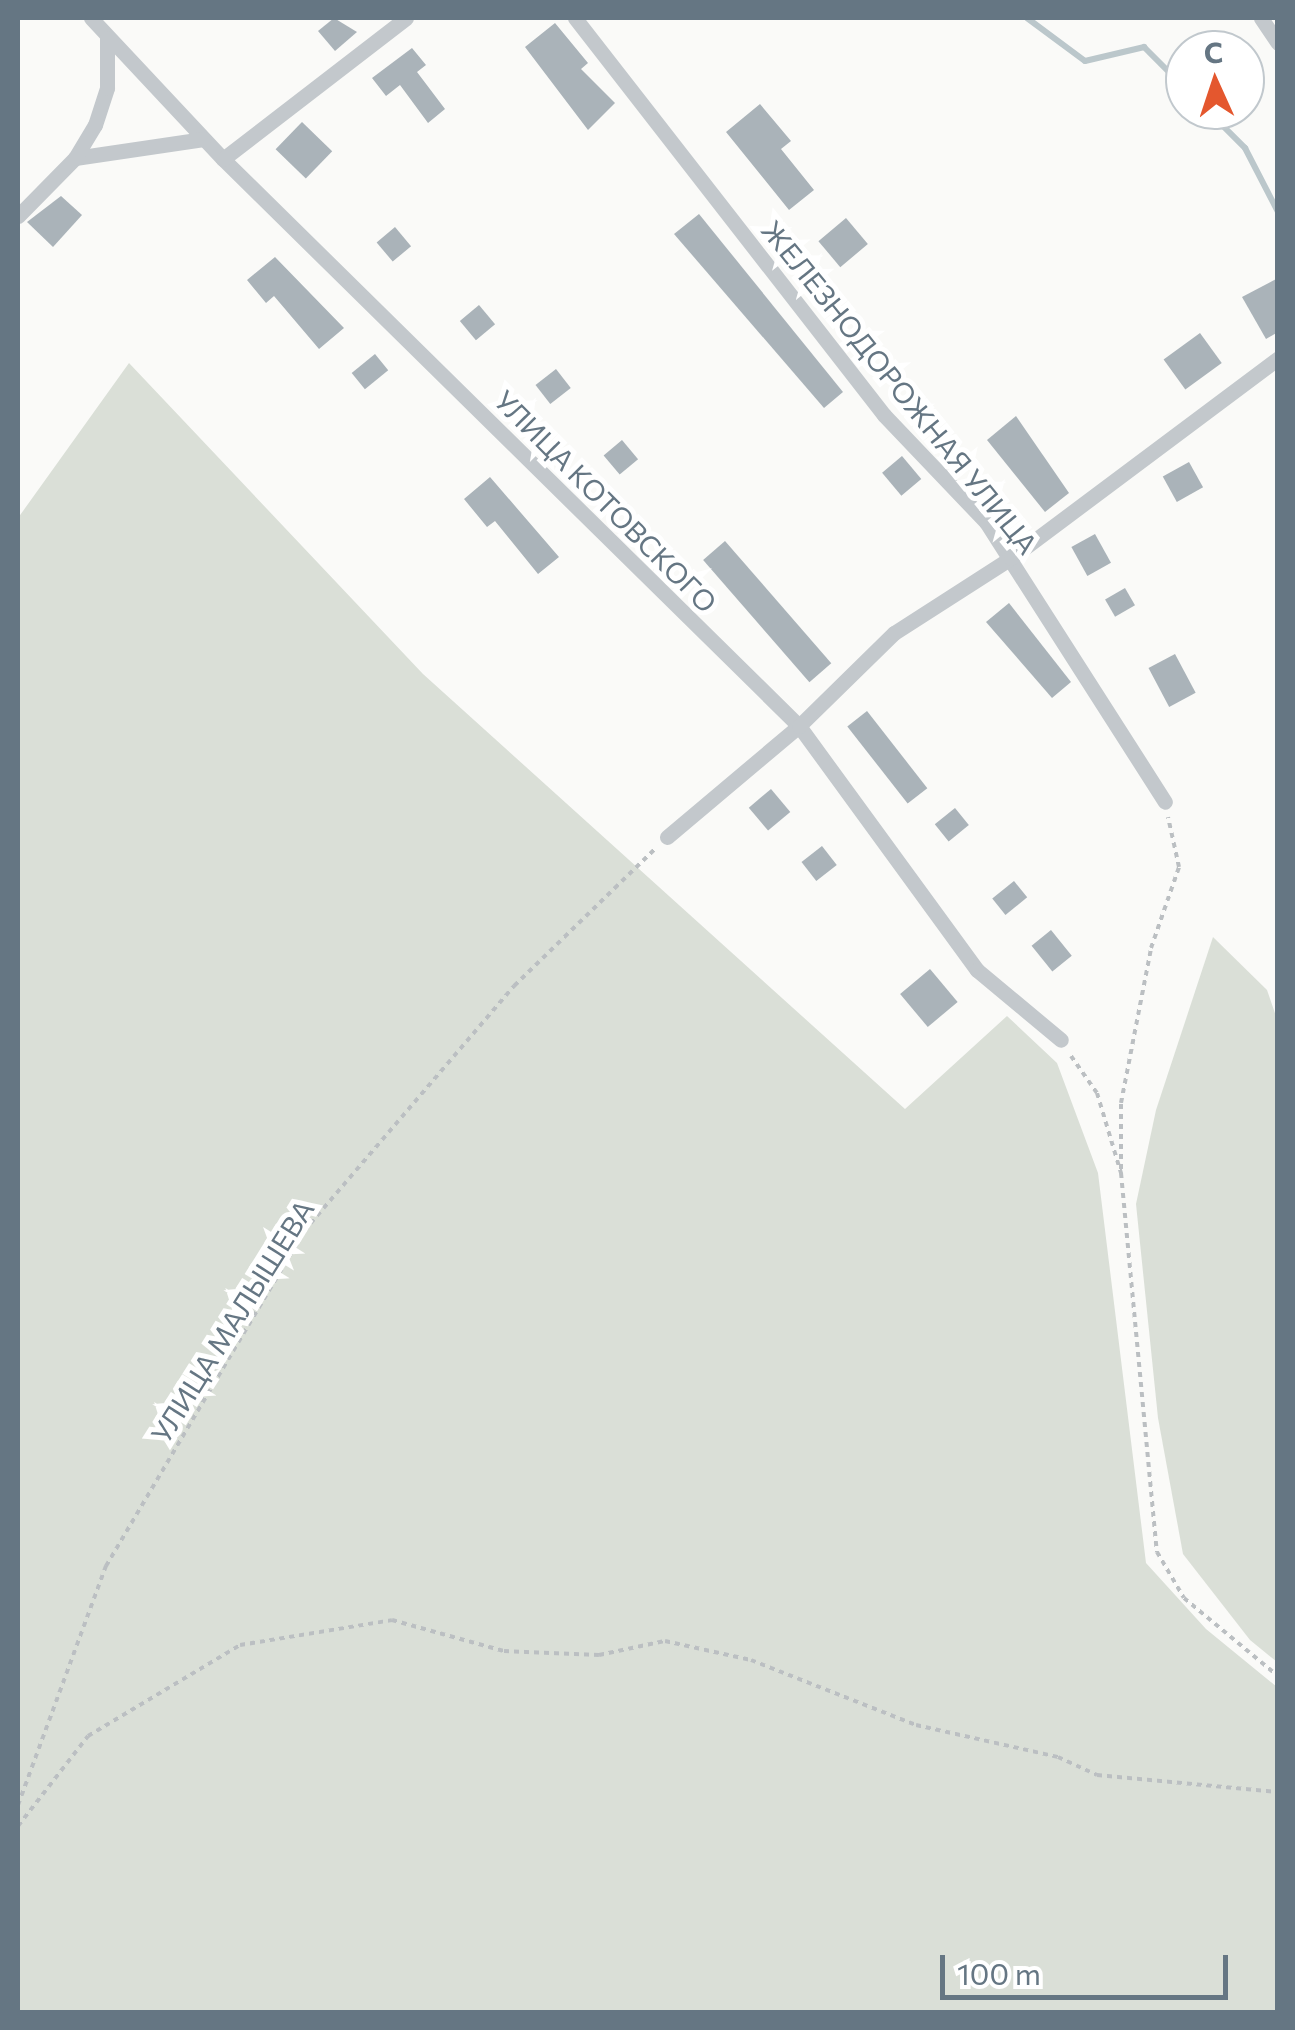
<!DOCTYPE html>
<meta charset="utf-8">
<style>
body{margin:0}
#map{position:relative;width:1295px;height:2030px;overflow:hidden;background:#fafaf8;font-family:Commissioner,sans-serif}
div>[style]{position:absolute}
[style*='--x']{left:calc(var(--x)*1px);top:calc(var(--y)*1px);width:calc(var(--w)*1px);rotate:calc(var(--a)*1deg)}
.green>*{inset:0;background:#dadfd7}
.stream>*{height:6px;margin:-3px;padding:0 3px;transform-origin:3px;border-radius:3px;background:#bbc7cb}
.building>*{inset:0;background:#aab3b9;transform-origin:0 0}
.path>*{height:4px;margin-top:-2px;transform-origin:0;background:repeating-linear-gradient(90deg,#bbbfc2 0 5px,transparent 0 10px)}
.street>*{height:15px;margin:-7.5px;padding:0 7.5px;transform-origin:7.5px;border-radius:7.5px;background:#c3c8cc}
span{translate:-50% -50%;white-space:nowrap;text-align:center;line-height:1.15;-webkit-text-stroke:10px #fff;paint-order:stroke}
.street-label{font-size:28px;color:#657683}
.frame{position:absolute;inset:0;border:20px solid #657683;pointer-events:none}
.north{position:absolute;left:1165px;top:30px;width:100px;height:100px;box-sizing:border-box;background:#fff;border:2px solid #c1c8cd;border-radius:50%;rotate:357deg;font-size:28px;font-weight:700;line-height:40px;text-align:center;color:#657683}
.north::after{content:'';display:block;margin:auto;width:35px;height:45px;background:#e4572e;clip-path:polygon(50% 0,100% 100%,50% 72%,0 100%)}
.scale{position:absolute;left:940px;top:1955px;width:288px;height:45px;box-sizing:border-box;border:5px solid #657683;border-top:0;padding-left:12px;font-size:30px;line-height:35px;white-space:nowrap;color:#657683;-webkit-text-stroke:8px #fff;paint-order:stroke}
</style>
<div id="map">
<div class="green">
<div style="clip-path:polygon(129px 363px,423px 674px,905px 1109px,1007px 1016px,1057px 1063px,1098px 1173px,1146px 1563px,1206px 1629px,1277px 1687px,1277px 2012px,18px 2012px,18px 518px)"></div>
<div style="clip-path:polygon(1213px 937px,1267px 990px,1277px 1019px,1277px 1662px,1250px 1640px,1183px 1554px,1158px 1418px,1136px 1204px,1156px 1110px)"></div>
</div>
<div class="stream">
<div style="--x:1027;--y:18;--w:72;--a:36.6"></div>
<div style="--x:1085;--y:61;--w:61;--a:-13.3"></div>
<div style="--x:1144;--y:47;--w:58;--a:45"></div>
<div style="--x:1207;--y:110;--w:54;--a:45"></div>
<div style="--x:1245;--y:148;--w:72;--a:62.7"></div>
</div>
<div class="building">
<div style="clip-path:polygon(334px 18px,357px 32px,335px 51px,318px 31px)"></div>
<div style="clip-path:polygon(555px 23px,588px 63px,581px 69px,615px 103px,588px 130px,525px 47px)"></div>
<div style="clip-path:polygon(412px 48px,426px 65px,417px 72px,445px 109px,428px 123px,400px 85px,386px 96px,372px 78px)"></div>
<div style="clip-path:polygon(760px 104px,791px 141px,781px 149px,814px 190px,789px 210px,726px 132px)"></div>
<div style="left:302px;top:122px;width:42px;height:38px;rotate:44deg"></div>
<div style="clip-path:polygon(61px 196px,82px 215px,53px 247px,27px 222px)"></div>
<div style="clip-path:polygon(699px 214px,843px 392px,824px 408px,674px 234px)"></div>
<div style="left:846px;top:218px;width:34px;height:36px;rotate:50deg"></div>
<div style="left:395px;top:227px;width:25px;height:24px;rotate:50deg"></div>
<div style="clip-path:polygon(275px 257px,344px 328px,319px 349px,274px 296px,266px 303px,247px 280px)"></div>
<div style="clip-path:polygon(1278px 278px,1278px 332px,1266px 339px,1242px 297px)"></div>
<div style="left:479px;top:305px;width:25px;height:25px;rotate:50deg"></div>
<div style="left:1200px;top:333px;width:37px;height:45px;rotate:54deg"></div>
<div style="left:375px;top:354px;width:21px;height:30px;rotate:51deg"></div>
<div style="left:556px;top:369px;width:24px;height:26px;rotate:52deg"></div>
<div style="clip-path:polygon(1016px 416px,1069px 493px,1045px 512px,987px 440px)"></div>
<div style="left:622px;top:440px;width:25px;height:24px;rotate:50deg"></div>
<div style="left:902px;top:456px;width:30px;height:26px;rotate:50deg"></div>
<div style="left:1189px;top:462px;width:29px;height:30px;rotate:61deg"></div>
<div style="clip-path:polygon(490px 477px,559px 557px,538px 574px,495px 521px,487px 527px,464px 499px)"></div>
<div style="left:1095px;top:534px;width:33px;height:27px;rotate:61deg"></div>
<div style="left:725px;top:541px;width:162px;height:29px;rotate:49deg"></div>
<div style="left:1125px;top:588px;width:20px;height:23px;rotate:60deg"></div>
<div style="clip-path:polygon(1009px 603px,1071px 682px,1052px 698px,986px 622px)"></div>
<div style="left:1175px;top:654px;width:44px;height:30px;rotate:62deg"></div>
<div style="left:867px;top:711px;width:98px;height:25px;rotate:52deg"></div>
<div style="left:771px;top:789px;width:30px;height:29px;rotate:50deg"></div>
<div style="left:955px;top:808px;width:22px;height:26px;rotate:51deg"></div>
<div style="left:822px;top:846px;width:24px;height:26px;rotate:52deg"></div>
<div style="left:1014px;top:881px;width:21px;height:28px;rotate:51deg"></div>
<div style="left:1051px;top:930px;width:33px;height:25px;rotate:51deg"></div>
<div style="left:930px;top:969px;width:43px;height:39px;rotate:50deg"></div>
</div>
<div class="path">
<div style="--x:1071;--y:1056;--w:45;--a:54.9"></div>
<div style="--x:1097;--y:1093;--w:84;--a:73.3"></div>
<div style="--x:1121;--y:1173;--w:381;--a:84.6"></div>
<div style="--x:1157;--y:1552;--w:53;--a:59.6"></div>
<div style="--x:1184;--y:1598;--w:122;--a:39.7"></div>
<div style="--x:1121;--y:1169;--w:66;--a:-90"></div>
<div style="--x:1121;--y:1103;--w:158;--a:-79"></div>
<div style="--x:1151;--y:948;--w:86;--a:-70.9"></div>
<div style="--x:1179;--y:867;--w:51;--a:-102.4"></div>
<div style="--x:18;--y:1805;--w:255;--a:-69.8"></div>
<div style="--x:106;--y:1566;--w:389;--a:-59.4"></div>
<div style="--x:304;--y:1231;--w:323;--a:-49.4"></div>
<div style="--x:514;--y:986;--w:198;--a:-44.2"></div>
<div style="--x:18;--y:1826;--w:114;--a:-52.1"></div>
<div style="--x:88;--y:1736;--w:177;--a:-30.9"></div>
<div style="--x:240;--y:1645;--w:154;--a:-9.3"></div>
<div style="--x:392;--y:1620;--w:116;--a:15.5"></div>
<div style="--x:504;--y:1651;--w:95;--a:2.4"></div>
<div style="--x:599;--y:1655;--w:67;--a:-12"></div>
<div style="--x:665;--y:1641;--w:88;--a:12.5"></div>
<div style="--x:751;--y:1660;--w:177;--a:21.5"></div>
<div style="--x:916;--y:1725;--w:146;--a:12.7"></div>
<div style="--x:1058;--y:1757;--w:43;--a:24.8"></div>
<div style="--x:1097;--y:1775;--w:182;--a:5.4"></div>
</div>
<div class="street">
<div style="--x:91;--y:18;--w:193;--a:46.9"></div>
<div style="--x:223;--y:159;--w:808;--a:44.55"></div>
<div style="--x:799;--y:726;--w:302;--a:53.9"></div>
<div style="--x:977;--y:970;--w:109;--a:39.8"></div>
<div style="--x:575;--y:18;--w:503;--a:52.11"></div>
<div style="--x:884;--y:415;--w:148;--a:46.4"></div>
<div style="--x:986;--y:522;--w:332;--a:57.4"></div>
<div style="--x:1261;--y:18;--w:30;--a:56"></div>
<div style="--x:75;--y:158;--w:130;--a:-8.4"></div>
<div style="--x:223;--y:159;--w:231;--a:-37.6"></div>
<div style="--x:18;--y:216;--w:81;--a:-45.5"></div>
<div style="--x:75;--y:158;--w:39;--a:-59"></div>
<div style="--x:95;--y:125;--w:39;--a:-72"></div>
<div style="--x:107;--y:88;--w:50;--a:-90"></div>
<div style="--x:667;--y:837;--w:172;--a:-40.1"></div>
<div style="--x:799;--y:726;--w:133;--a:-44.4"></div>
<div style="--x:894;--y:633;--w:139;--a:-32.7"></div>
<div style="--x:1011;--y:558;--w:334;--a:-36.8"></div>
</div>
<div class="street-label">
<span style="left:900px;top:387px;rotate:51deg">ЖЕЛЕЗНОДОРОЖНАЯ УЛИЦА</span>
<span style="left:606px;top:501px;rotate:45deg">УЛИЦА КОТОВСКОГО</span>
<span style="left:232px;top:1321px;rotate:-58deg">УЛИЦА МАЛЫШЕВА</span>
</div>
<div class="frame"></div>
<div class="north">С</div>
<div class="scale">100 m</div>
</div>
